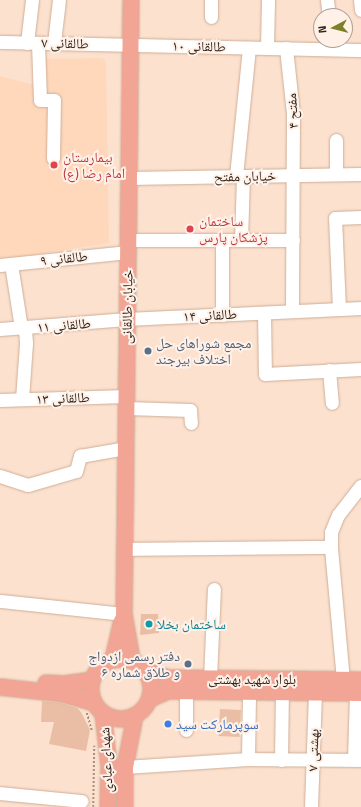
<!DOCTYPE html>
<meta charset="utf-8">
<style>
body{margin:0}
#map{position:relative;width:361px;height:807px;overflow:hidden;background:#fce1ce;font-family:"Titillium Web","Noto Naskh Arabic",sans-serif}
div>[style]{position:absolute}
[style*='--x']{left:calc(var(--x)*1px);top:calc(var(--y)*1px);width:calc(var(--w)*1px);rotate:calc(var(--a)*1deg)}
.built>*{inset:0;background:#ffd7ba}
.building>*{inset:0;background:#eabea4;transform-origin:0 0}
.path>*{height:1.5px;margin-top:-0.75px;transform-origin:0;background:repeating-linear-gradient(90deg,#a48f80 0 2px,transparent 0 4px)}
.roads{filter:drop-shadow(0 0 1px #ceae97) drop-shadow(0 0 1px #ceae97)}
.minor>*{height:13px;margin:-6.5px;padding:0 6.5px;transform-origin:6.5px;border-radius:6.5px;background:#fff}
.major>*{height:16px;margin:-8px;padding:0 8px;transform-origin:8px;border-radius:8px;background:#f2a495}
.major>.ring{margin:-8px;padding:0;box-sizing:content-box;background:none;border:16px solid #f2a495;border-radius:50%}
.dots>*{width:11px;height:11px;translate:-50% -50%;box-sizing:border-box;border:2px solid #fff1e7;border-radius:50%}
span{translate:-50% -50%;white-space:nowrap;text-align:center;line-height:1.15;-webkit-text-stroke:4px #fff1e7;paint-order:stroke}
.street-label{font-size:14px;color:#31251c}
.health-label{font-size:14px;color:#be3a42}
.left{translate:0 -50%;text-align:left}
.service-label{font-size:14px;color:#4e5e75}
.right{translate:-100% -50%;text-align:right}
.culture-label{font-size:14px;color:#0d838f}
.shop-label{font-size:14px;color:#366cbe}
.north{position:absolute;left:313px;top:8px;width:40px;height:40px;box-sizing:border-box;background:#fff1e7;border:1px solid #ad9f96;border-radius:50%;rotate:263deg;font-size:11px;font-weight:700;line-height:16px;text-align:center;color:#31251c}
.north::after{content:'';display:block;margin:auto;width:14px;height:18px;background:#7e7f28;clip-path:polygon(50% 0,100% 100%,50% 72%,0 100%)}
</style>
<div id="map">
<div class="built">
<div style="clip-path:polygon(102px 58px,106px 62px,109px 243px,0 260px,0 76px,41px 87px,41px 59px)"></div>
</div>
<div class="building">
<div style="clip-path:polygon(141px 614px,158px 614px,159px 633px,140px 635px)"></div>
<div style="clip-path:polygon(42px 701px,61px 703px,77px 708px,81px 712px,90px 730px,86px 751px,49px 744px,54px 722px,41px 722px)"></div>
<div style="left:220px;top:709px;width:21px;height:27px;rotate:3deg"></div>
</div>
<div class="path">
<div style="--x:87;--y:713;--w:19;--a:74"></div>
<div style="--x:93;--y:807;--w:61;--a:-89.1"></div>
</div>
<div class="roads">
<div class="minor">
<div style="--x:211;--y:0;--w:17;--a:90"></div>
<div style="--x:327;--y:0;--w:16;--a:83"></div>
<div style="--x:360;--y:0;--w:10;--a:84"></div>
<div style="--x:0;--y:42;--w:361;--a:1.3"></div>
<div style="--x:27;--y:43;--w:43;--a:-83.4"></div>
<div style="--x:38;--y:43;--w:57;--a:88"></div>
<div style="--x:40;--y:100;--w:14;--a:0"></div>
<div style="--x:54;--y:100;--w:58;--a:91"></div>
<div style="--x:54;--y:43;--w:43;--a:-83.4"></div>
<div style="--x:267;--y:48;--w:48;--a:-88.8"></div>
<div style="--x:286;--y:48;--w:65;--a:83.9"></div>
<div style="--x:293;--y:113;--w:198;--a:90.3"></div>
<div style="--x:336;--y:140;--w:34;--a:90"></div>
<div style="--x:236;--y:176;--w:129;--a:-84.2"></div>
<div style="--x:129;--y:178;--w:232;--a:-1"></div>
<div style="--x:128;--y:240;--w:165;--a:0"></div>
<div style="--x:241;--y:240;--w:64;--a:-88.2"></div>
<div style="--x:11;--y:264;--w:65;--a:81.1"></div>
<div style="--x:0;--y:265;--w:129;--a:-5.8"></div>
<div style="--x:339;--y:309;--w:91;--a:-92.5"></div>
<div style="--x:335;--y:218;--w:26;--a:-2"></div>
<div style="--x:264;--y:313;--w:61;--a:89.1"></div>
<div style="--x:265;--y:374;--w:96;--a:-3"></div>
<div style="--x:222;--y:315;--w:75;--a:-90"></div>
<div style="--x:0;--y:329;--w:127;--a:-4.5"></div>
<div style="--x:127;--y:319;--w:234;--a:-2.7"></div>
<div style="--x:329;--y:370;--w:33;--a:85"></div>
<div style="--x:22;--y:399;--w:56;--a:-85.9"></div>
<div style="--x:26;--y:343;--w:15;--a:-94"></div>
<div style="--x:0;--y:400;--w:126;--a:-1.8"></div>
<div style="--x:126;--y:408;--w:64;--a:1.8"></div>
<div style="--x:190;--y:410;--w:13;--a:86"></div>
<div style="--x:0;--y:476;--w:29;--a:18"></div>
<div style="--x:28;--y:485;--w:50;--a:-16.3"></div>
<div style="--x:76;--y:471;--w:16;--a:-75"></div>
<div style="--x:80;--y:456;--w:47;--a:-9.9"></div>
<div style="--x:124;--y:549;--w:207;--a:-0.6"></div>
<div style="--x:0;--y:601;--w:125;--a:6"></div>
<div style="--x:210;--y:679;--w:90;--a:-87.5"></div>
<div style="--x:343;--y:680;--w:134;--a:-95.2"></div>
<div style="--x:331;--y:547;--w:15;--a:-90"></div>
<div style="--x:331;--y:532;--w:18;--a:-68"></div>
<div style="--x:338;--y:515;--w:37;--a:-52"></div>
<div style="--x:186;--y:691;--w:39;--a:90"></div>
<div style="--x:248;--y:759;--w:67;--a:-89.1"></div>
<div style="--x:281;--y:760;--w:68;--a:-89.2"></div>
<div style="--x:354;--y:760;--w:67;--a:-88.3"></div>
<div style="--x:125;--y:767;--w:123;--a:-3.7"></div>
<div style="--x:248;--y:759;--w:113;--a:0.5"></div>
<div style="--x:0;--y:793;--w:82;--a:5.6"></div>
<div style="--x:311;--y:807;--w:115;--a:-88"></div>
</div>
<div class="major">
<div style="--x:131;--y:0;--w:614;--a:90.65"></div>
<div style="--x:124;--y:614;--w:47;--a:80.1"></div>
<div class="ring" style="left:91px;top:659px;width:44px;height:44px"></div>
<div style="--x:113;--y:659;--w:39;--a:-77"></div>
<div style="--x:144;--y:669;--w:26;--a:21"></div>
<div style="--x:168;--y:678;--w:193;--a:0.6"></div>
<div style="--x:46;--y:683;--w:18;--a:3"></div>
<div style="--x:64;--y:684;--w:28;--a:-8"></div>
<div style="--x:0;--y:687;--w:63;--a:6.3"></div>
<div style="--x:63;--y:694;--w:32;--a:16"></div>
<div style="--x:150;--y:699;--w:20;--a:-24"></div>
<div style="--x:168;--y:691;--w:193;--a:0.6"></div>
<div style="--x:103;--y:713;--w:53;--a:83.5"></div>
<div style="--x:109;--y:766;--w:41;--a:91.4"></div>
<div style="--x:125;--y:807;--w:40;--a:-90"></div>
<div style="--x:125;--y:767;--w:52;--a:-78.9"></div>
</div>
</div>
<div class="dots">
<div style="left:54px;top:165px;background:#e0444e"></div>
<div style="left:190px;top:229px;background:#e0444e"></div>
<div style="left:148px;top:351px;background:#5c6f8a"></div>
<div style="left:149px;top:624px;background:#0f9aa8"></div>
<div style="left:188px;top:664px;background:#5c6f8a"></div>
<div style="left:168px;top:724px;background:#3f7fe0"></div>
</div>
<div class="street-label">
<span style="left:65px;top:43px;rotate:1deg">طالقانی ۷</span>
<span style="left:199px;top:46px;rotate:1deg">طالقانی ۱۰</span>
<span style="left:292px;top:111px;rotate:-93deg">مفتح ۴</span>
<span style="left:245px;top:176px;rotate:-1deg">خیابان مفتح</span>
<span style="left:64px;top:258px;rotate:-6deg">طالقانی ۹</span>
<span style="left:127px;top:307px;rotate:-89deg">خیابان طالقانی</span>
<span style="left:210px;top:315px;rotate:-3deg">طالقانی ۱۴</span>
<span style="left:64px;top:325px;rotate:-5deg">طالقانی ۱۱</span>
<span style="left:63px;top:398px;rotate:-2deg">طالقانی ۱۳</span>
<span style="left:252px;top:679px">بلوار شهید بهشتی</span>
<span style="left:313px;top:750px;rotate:-88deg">بهشتی ۷</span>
<span style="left:106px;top:760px;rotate:-93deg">شهدای عبادی</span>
</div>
<div class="health-label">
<span class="left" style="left:63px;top:165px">بیمارستان<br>امام رضا (ع)</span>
<span class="left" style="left:199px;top:229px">ساختمان<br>پزشکان پارس</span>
</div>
<div class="service-label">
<span class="left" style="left:156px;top:351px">مجمع شوراهای حل<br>اختلاف بیرجند</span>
<span class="right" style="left:180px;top:664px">دفتر رسمی ازدواج<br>و طلاق شماره ۶</span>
</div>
<div class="culture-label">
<span class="left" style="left:157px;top:624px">ساختمان بخلا</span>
</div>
<div class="shop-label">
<span class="left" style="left:176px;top:724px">سوپرمارکت سید</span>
</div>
<div class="north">N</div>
</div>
